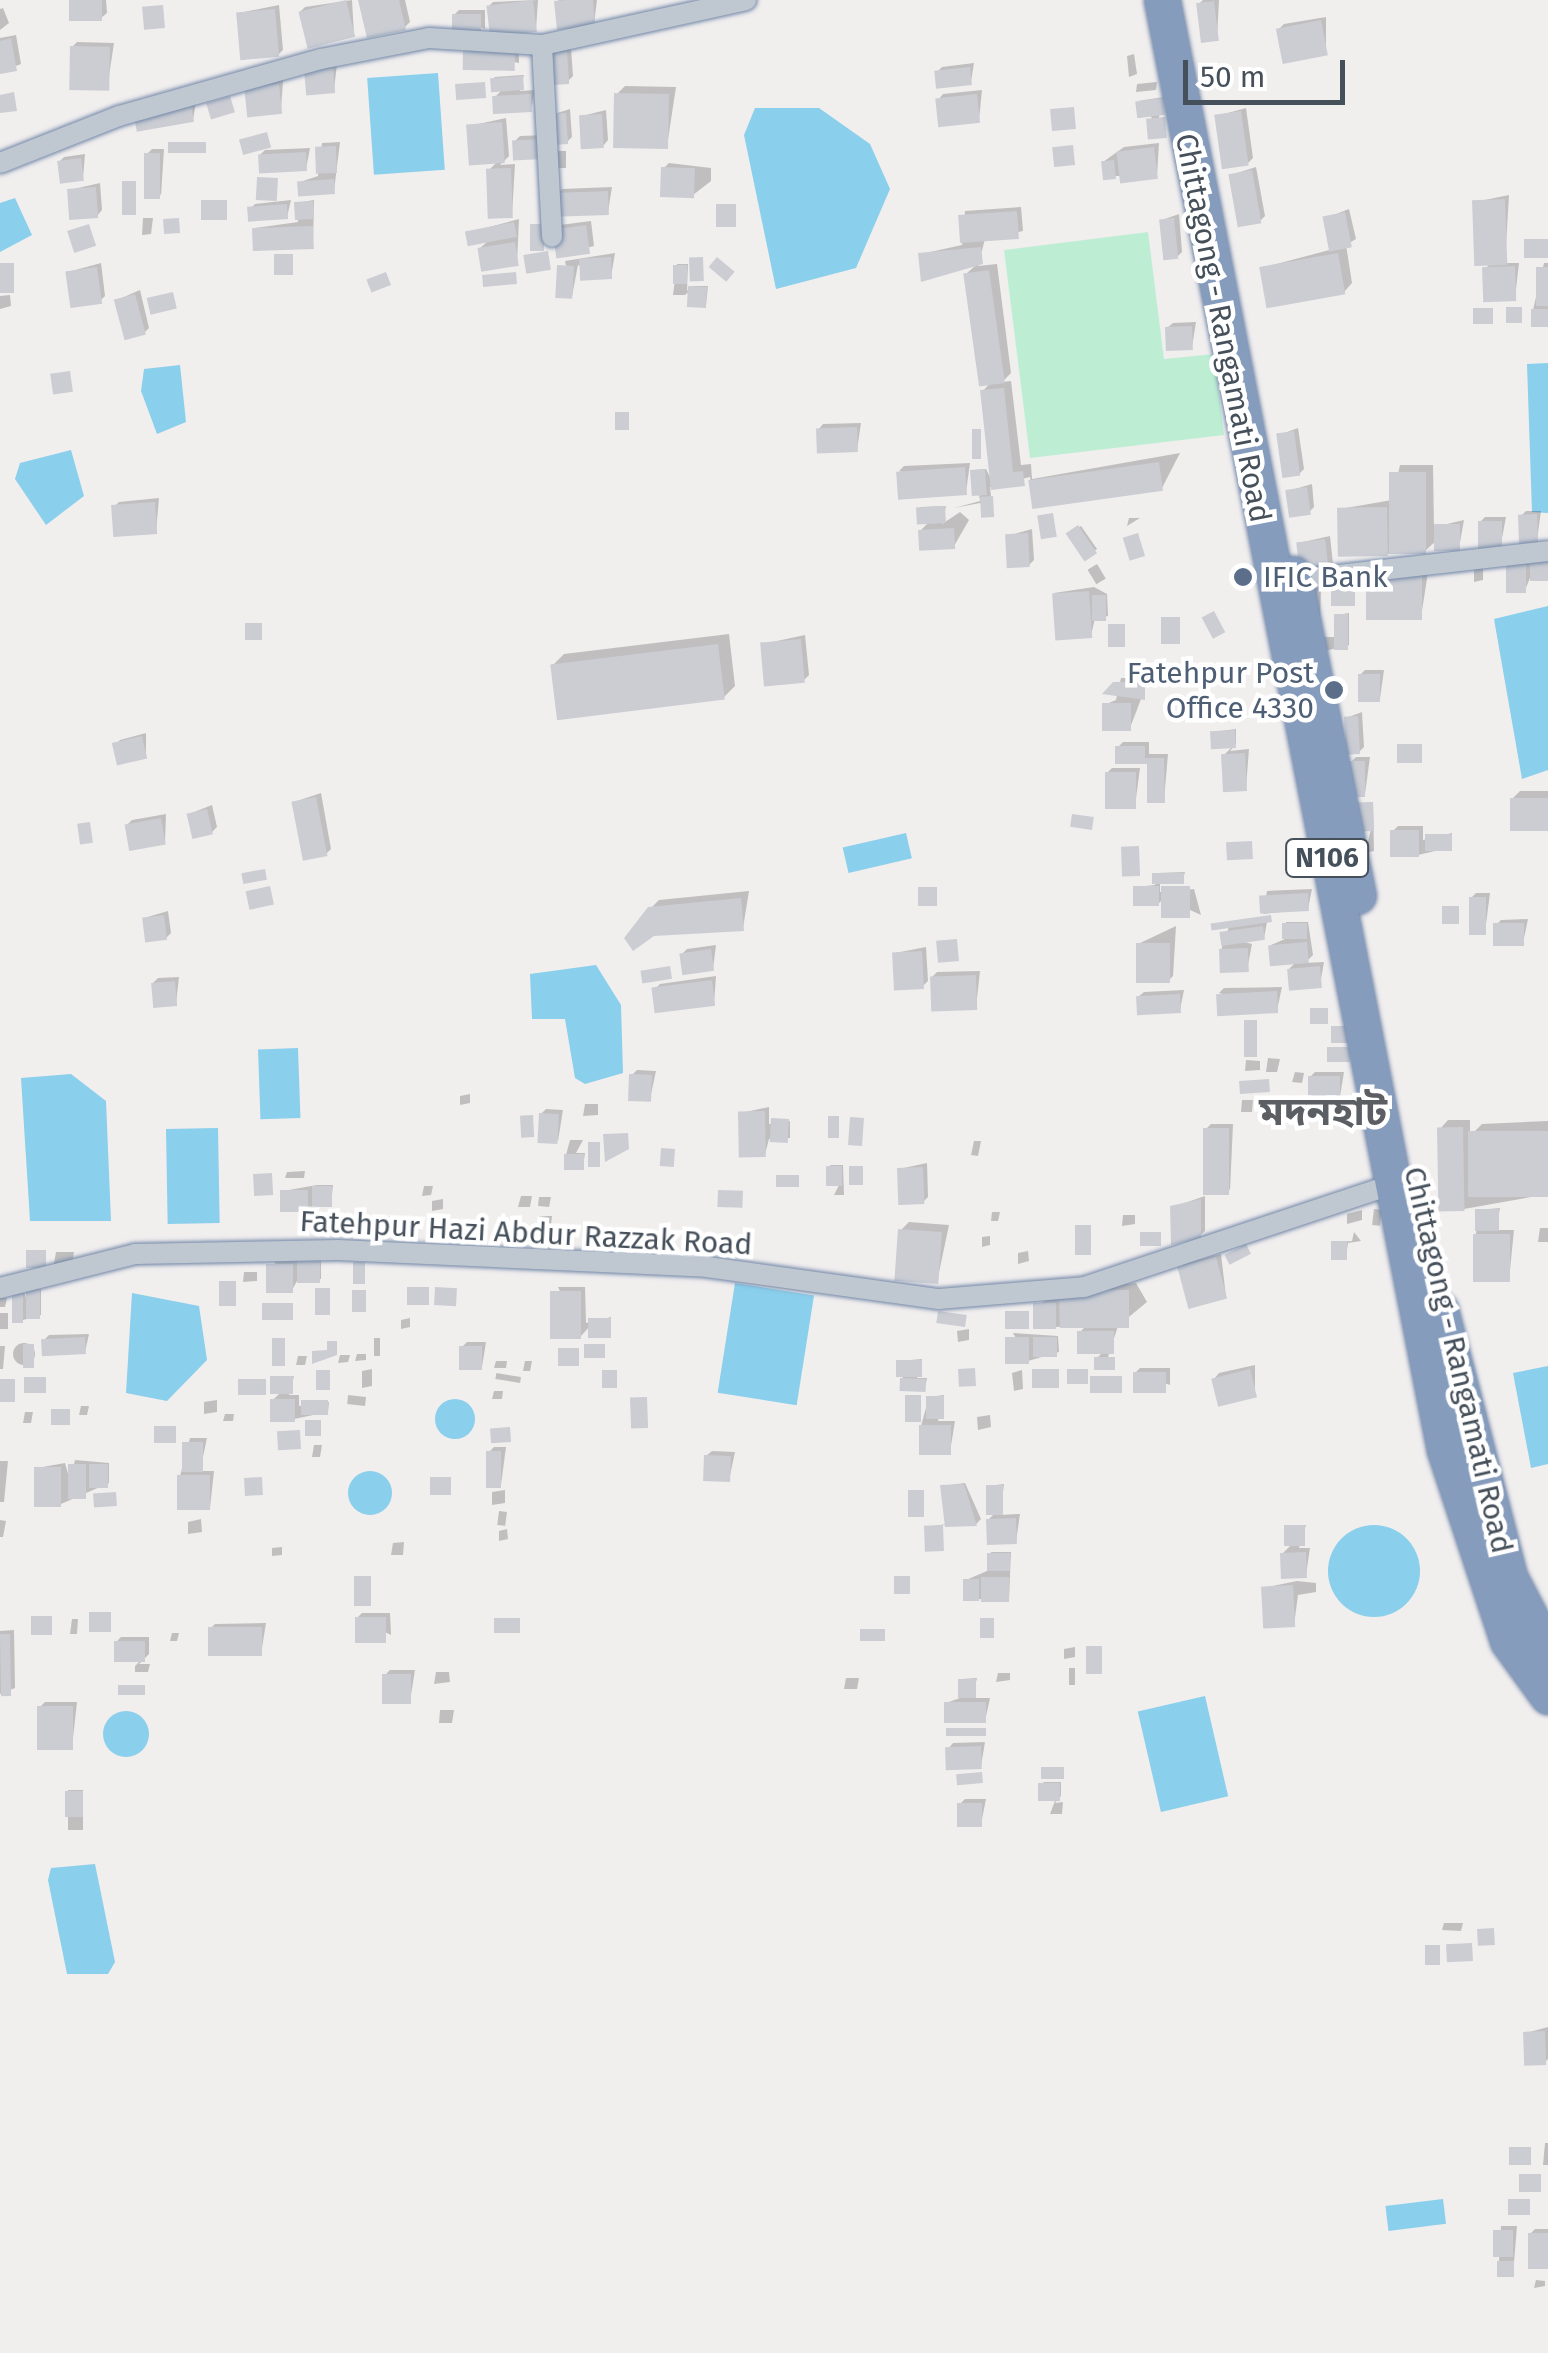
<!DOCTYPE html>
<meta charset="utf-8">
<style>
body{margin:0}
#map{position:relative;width:1548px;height:2353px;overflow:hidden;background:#f1eeee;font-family:"Fira Sans","Noto Sans Bengali",sans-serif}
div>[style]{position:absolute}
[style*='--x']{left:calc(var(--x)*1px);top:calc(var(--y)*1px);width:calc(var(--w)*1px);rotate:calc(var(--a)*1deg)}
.green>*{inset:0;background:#bdeed4}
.water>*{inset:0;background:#8acfeb;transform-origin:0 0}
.round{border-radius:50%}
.shadow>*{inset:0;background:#0003;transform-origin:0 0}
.building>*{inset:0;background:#cbcdd3;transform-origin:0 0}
.roads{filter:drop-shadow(0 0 2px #7187a8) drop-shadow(0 0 2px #7187a8)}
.street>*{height:20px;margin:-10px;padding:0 10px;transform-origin:10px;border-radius:10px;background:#bfc7d0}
.highway>*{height:35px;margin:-17.5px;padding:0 17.5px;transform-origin:17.5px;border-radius:17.5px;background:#869cbd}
.dots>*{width:28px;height:28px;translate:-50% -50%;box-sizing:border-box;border:5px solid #fff;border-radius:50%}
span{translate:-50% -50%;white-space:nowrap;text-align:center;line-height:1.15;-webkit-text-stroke:9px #fff;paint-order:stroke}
.shield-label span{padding:2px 8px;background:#fff;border:2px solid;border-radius:8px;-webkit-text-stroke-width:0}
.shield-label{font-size:28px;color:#46505b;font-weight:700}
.street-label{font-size:30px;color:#46505b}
.service-label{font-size:30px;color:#4e5e75}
.left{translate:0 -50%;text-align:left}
.right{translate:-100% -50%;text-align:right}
.district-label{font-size:40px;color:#5b5e63;font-weight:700}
.scale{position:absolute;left:1183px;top:60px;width:162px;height:45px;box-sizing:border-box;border:5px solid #46505b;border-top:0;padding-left:12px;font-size:30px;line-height:35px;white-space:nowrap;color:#46505b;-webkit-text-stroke:8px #fff;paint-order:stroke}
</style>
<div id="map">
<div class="green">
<div style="clip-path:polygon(1148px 232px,1164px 359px,1214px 354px,1224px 435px,1030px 458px,1004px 250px)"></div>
</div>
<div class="water">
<div style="left:438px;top:73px;width:97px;height:71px;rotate:86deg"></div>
<div style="clip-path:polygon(755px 108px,819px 108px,870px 144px,890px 189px,856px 268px,776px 289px,744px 135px)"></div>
<div style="clip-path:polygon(15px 198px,32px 235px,0 252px,0 203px)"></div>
<div style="clip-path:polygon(1548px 363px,1548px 513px,1532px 512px,1527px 364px)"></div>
<div style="clip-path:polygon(180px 365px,186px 422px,157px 434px,141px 391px,144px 369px)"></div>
<div style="clip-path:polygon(71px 450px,84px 496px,46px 525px,15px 479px,20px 463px)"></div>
<div style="clip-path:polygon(1548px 606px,1548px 770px,1522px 779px,1494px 619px)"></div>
<div style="left:906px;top:833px;width:26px;height:65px;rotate:77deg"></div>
<div style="clip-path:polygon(596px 965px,621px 1005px,623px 1073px,585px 1084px,575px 1078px,565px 1019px,532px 1019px,530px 974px)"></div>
<div style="left:298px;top:1048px;width:70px;height:40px;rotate:88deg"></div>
<div style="clip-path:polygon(71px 1074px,106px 1101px,111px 1221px,30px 1221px,21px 1078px)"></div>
<div style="left:218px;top:1128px;width:95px;height:52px;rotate:89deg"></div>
<div style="left:735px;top:1283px;width:80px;height:111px;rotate:9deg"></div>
<div style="clip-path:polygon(132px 1293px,199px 1306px,207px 1360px,167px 1401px,126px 1393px)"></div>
<div style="clip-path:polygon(1548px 1366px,1548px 1464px,1531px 1468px,1513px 1373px)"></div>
<div class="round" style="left:435px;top:1399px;width:40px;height:40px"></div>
<div class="round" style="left:348px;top:1471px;width:44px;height:44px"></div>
<div class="round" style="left:1328px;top:1525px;width:92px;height:92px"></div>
<div style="left:1205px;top:1696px;width:103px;height:69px;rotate:77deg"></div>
<div class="round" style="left:103px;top:1711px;width:46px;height:46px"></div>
<div style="clip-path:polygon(95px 1864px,115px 1962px,108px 1974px,67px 1974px,48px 1880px,51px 1868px)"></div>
<div style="left:1443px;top:2199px;width:25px;height:58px;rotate:83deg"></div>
</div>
<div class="shadow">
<div style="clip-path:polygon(72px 0,106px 0,107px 13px,101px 18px)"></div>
<div style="clip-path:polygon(352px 0,354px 35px,300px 12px,305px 7px)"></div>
<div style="clip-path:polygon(361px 0,405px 0,410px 22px,405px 27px)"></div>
<div style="clip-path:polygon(538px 0,536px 30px,488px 7px,493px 2px)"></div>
<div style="clip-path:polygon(597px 0,594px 24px,557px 2px,559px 0)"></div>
<div style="clip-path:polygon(1203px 0,1219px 0,1217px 39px,1199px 4px)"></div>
<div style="clip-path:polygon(279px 5px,283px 50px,278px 55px,239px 13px)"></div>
<div style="clip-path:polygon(3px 8px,9px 23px,0 30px,0 9px)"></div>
<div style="clip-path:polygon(459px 10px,485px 10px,485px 29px,454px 15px)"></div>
<div style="clip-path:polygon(1326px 17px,1326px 52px,1279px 29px,1284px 24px)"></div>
<div style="clip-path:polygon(16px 35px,21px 64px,0 72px,0 38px)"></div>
<div style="clip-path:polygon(77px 42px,114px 43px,107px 89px,72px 47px)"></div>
<div style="clip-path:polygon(471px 47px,519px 48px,519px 63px,466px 52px)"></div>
<div style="clip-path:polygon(571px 48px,573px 76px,568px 81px,548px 55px)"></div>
<div style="clip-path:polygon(1134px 54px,1137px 74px,1129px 77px,1127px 56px)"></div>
<div style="clip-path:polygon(974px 63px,971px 82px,937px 72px,942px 67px)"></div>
<div style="clip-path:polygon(337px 64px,334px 90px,307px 72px)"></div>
<div style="clip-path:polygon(524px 75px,520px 91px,535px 90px,531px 110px,495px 97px,503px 89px,494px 77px)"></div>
<div style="clip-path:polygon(283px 80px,281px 111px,252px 84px)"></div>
<div style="clip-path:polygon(1157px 82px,1156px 90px,1136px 92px,1137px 84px)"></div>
<div style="clip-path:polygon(625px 86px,676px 87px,667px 146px,617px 94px)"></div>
<div style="clip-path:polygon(982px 90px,979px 120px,938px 100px,943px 94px)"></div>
<div style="clip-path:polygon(1164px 97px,1159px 117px,1166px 135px,1138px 101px)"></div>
<div style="clip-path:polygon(196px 102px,193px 120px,139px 128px)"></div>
<div style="clip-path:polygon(1246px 108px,1253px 158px,1248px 163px,1217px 116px)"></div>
<div style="clip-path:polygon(570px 109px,572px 137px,567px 142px,551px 115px)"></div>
<div style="clip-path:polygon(606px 110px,608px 140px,603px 146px,582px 116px)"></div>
<div style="clip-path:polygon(506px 118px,509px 156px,500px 165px,515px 164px,512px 215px,489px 170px,498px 161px,469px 126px)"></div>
<div style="clip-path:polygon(546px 135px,542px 157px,515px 141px,520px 136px)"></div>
<div style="clip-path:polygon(340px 142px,334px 191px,300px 182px,318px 176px,322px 143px)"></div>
<div style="clip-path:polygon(1159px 143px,1157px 176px,1115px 176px,1103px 162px,1124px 147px)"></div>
<div style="clip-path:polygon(310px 148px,306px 169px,260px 155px,265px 150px)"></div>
<div style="clip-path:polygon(152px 149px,164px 149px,161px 196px,147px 154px)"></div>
<div style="left:554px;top:151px;width:12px;height:17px"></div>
<div style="clip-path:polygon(85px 154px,83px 179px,59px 162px,64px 157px)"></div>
<div style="clip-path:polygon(669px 163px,711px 168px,711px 181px,693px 195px,664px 168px)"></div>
<div style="clip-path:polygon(1256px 167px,1265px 216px,1260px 221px,1231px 175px)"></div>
<div style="clip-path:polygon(100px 183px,102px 210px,97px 216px,69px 190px)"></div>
<div style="clip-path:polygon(612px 187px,608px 212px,557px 194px,562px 189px)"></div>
<div style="clip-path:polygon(1509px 195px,1505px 263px,1519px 263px,1515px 298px,1485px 269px,1491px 263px,1475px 202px)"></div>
<div style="clip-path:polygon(291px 200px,287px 217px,250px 209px,255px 204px)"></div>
<div style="clip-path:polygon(314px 200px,313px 246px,255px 228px,298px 222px,296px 203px)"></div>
<div style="clip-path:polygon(1021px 207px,1023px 231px,985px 239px,978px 266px,997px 264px,1011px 373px,1002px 382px,1011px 381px,1021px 465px,1031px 464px,1032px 479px,1180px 453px,1162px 488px,1034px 505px,1030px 477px,990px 487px,993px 514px,980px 503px,954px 508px,980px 501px,975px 470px,986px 469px,993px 483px,983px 391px,991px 382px,965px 275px,977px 264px,921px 254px,962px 245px,965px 211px)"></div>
<div style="clip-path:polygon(1349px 209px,1356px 239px,1346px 245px,1352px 283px,1344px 292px,1262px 268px,1333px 249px,1326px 218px)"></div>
<div style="clip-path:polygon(1179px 214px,1182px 252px,1177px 257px,1162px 220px)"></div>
<div style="clip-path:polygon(143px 218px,153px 218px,151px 234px,142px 235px)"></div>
<div style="clip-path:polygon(519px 219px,517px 263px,479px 249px,488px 241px,467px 233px)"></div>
<div style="clip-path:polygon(591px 221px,594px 246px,558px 255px,560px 225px)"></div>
<div style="clip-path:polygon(615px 253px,611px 277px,578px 265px,572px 296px,565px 261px)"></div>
<div style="clip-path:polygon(101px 263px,105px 296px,100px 301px,68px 272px)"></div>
<div style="clip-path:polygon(1544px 263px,1548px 263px,1548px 325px,1533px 310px)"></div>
<div style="clip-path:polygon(677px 264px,688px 264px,687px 291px,693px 286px,708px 286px,706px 305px,691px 290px,685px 295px,673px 295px)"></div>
<div style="clip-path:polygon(140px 290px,149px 328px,144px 333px,117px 300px)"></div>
<div style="clip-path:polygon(10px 295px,11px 306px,0 309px,0 296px)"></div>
<div style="clip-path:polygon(1196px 322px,1192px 347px,1167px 328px,1173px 323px)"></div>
<div style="clip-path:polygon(861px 423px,857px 450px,818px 430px,823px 424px)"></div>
<div style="clip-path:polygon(1298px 428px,1304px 469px,1299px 474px,1279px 435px)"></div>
<div style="clip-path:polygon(970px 463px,966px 492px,899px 471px,904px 466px)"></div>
<div style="clip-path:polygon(1400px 465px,1433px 465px,1434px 527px,1464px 520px,1459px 548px,1437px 540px,1426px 550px,1387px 554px,1340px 509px,1392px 500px)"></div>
<div style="clip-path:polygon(1312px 484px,1314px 507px,1309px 512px,1288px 491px)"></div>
<div style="clip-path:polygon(159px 498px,156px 532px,114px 507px,119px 502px)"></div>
<div style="clip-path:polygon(946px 506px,942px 524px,960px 512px,969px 520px,954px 546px,921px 530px,929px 522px,920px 507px)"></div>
<div style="clip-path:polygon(1526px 511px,1541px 511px,1537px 540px,1521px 516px)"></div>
<div style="clip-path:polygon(1485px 517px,1506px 517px,1500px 549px,1480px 522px)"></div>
<div style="clip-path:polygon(1129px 518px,1140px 518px,1127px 526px)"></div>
<div style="left:1081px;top:526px;width:28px;height:14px;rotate:55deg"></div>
<div style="clip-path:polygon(1032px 529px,1034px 560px,1029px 565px,1007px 536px)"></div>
<div style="clip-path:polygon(1330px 536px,1333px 564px,1328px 569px,1299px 543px)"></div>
<div style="clip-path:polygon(1513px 556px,1532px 556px,1548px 578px,1530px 578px,1525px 590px)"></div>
<div style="left:1097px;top:564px;width:17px;height:11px;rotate:59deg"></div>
<div style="clip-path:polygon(1483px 565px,1483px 580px,1474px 582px,1474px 567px)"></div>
<div style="clip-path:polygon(1429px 566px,1421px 617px,1368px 575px)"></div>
<div style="clip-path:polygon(1094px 587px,1107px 594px,1108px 616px,1095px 618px,1091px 636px,1054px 593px)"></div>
<div style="clip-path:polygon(1314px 589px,1321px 589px,1320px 620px)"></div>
<div style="clip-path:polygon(1349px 613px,1349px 645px,1321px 652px,1323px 637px,1337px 637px,1337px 615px)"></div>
<div style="clip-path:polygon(729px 634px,735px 686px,724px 697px,553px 665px,564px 654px)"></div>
<div style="clip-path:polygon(805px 635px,809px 675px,804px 680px,763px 644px)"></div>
<div style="clip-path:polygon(1365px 670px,1384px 670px,1380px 699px,1360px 675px)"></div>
<div style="clip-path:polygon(1121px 678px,1149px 678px,1130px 728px,1104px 705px,1116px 700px)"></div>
<div style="clip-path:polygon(1330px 681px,1342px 681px,1340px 696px,1328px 696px)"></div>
<div style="clip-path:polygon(1362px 712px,1364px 747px,1359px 752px,1346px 718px)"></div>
<div style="clip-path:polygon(1236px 729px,1236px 744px,1230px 751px,1249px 749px,1246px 788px,1223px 756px,1233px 746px,1213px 732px)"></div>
<div style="clip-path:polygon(146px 733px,146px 756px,115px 745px,120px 740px)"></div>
<div style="clip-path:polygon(1123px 742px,1149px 742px,1149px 754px,1168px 754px,1164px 801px,1149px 761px,1118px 747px)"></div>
<div style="clip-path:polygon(1356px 757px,1370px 757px,1365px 794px,1351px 762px)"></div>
<div style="clip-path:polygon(1112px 768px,1140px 768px,1135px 806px,1107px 773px)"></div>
<div style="clip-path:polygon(1520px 791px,1548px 791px,1548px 828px,1512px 799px)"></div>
<div style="clip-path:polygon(321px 793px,331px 849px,326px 854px,294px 802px)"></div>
<div style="clip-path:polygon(1373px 802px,1374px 851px,1365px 853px,1371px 829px,1359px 804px)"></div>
<div style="clip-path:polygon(212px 805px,217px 827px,212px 832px,189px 814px)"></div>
<div style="clip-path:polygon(166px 814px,165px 843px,127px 825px,132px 820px)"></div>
<div style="clip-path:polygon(1398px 826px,1423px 826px,1423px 840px,1452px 833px,1452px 847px,1418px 855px,1393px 831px)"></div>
<div style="clip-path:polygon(1185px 872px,1182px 883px,1194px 884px,1160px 881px,1160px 892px,1194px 889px,1201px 915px,1164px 898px,1158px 904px,1136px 887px,1155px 885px,1157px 873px)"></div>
<div style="clip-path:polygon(1312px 889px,1308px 909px,1263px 914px,1267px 891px)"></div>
<div style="clip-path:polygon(749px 891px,743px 928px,650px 909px,659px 900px)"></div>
<div style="clip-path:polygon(1476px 893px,1490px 893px,1485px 932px,1471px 898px)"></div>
<div style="clip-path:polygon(168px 911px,171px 933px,166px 938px,144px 918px)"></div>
<div style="clip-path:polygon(1528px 919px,1523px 943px,1496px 925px,1501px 920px)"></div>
<div style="clip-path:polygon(1267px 922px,1264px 938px,1241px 941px,1252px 944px,1247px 970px,1221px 950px,1230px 924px)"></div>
<div style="clip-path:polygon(1286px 922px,1308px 922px,1313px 955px,1305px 963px,1324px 962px,1320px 985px,1289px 969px,1297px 961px,1271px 945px,1285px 939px)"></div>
<div style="clip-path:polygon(1176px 926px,1173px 976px,1168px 981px,1138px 944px)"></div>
<div style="clip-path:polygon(716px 945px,713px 969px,682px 954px,687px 949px)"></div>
<div style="clip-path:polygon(926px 947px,928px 981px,923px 986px,895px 953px)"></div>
<div style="clip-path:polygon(980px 971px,976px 1008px,932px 977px,937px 972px)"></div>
<div style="clip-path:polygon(716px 976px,714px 1004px,655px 989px,660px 984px)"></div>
<div style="clip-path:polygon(179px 977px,176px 1003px,153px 983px,158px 978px)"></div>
<div style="clip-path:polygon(1282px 987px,1277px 1010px,1219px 993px,1224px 988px)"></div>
<div style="clip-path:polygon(1184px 990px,1180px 1010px,1138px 997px,1144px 992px)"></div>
<div style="clip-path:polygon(1268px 1058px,1280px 1059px,1277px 1072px,1266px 1072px)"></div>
<div style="clip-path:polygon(1246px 1060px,1260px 1061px,1260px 1070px,1245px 1071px)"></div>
<div style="clip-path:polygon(637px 1070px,656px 1071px,650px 1099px,632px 1075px)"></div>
<div style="clip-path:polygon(1295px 1072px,1304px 1073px,1302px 1083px,1292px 1082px)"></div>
<div style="clip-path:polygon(1315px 1072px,1344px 1072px,1339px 1103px,1310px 1077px)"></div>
<div style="clip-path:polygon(470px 1094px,470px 1103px,460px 1105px,460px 1096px)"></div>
<div style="clip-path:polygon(1253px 1100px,1252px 1112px,1241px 1112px,1242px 1100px)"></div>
<div style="clip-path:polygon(585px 1104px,598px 1104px,598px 1115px,583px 1116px)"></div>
<div style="clip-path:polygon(769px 1107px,769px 1124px,790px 1121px,790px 1138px,769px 1139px,765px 1154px,741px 1113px)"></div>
<div style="clip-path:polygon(546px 1109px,563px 1110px,558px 1141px,541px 1114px)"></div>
<div style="clip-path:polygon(1448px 1120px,1470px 1120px,1470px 1136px,1482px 1124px,1548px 1121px,1548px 1194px,1464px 1209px,1440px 1129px)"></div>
<div style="clip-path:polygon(1211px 1124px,1233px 1124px,1230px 1191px,1206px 1129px)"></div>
<div style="clip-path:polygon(570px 1140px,583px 1140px,576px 1153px,585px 1153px,583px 1167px,566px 1155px)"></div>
<div style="clip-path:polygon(974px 1141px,981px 1141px,978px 1156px,971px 1155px)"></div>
<div style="clip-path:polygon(927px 1163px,928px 1197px,923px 1202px,899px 1169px)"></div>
<div style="clip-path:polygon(830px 1165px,843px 1165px,844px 1195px,834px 1195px,840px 1183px)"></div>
<div style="clip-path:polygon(305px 1171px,304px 1178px,285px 1178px,287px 1172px)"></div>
<div style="clip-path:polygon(317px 1185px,333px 1185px,331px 1205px,307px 1209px,283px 1191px)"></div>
<div style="clip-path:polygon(433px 1186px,431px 1195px,422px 1196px,424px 1186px)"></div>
<div style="clip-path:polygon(532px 1196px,530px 1207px,518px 1207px,521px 1196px)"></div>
<div style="clip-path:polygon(1205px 1196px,1205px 1231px,1199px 1236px,1173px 1207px)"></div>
<div style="clip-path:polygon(551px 1197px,549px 1207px,538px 1206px,539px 1197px)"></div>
<div style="clip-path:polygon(443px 1199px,443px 1209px,432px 1211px,432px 1201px)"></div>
<div style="clip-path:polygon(1500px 1208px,1496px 1230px,1514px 1230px,1509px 1280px,1476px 1236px,1477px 1210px)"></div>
<div style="left:1374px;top:1209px;width:8px;height:16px;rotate:7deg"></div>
<div style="clip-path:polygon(1362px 1210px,1362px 1220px,1347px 1224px,1347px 1214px)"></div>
<div style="clip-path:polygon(992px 1212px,1000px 1212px,998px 1221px,991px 1221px)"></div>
<div style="clip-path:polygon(1123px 1215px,1135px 1215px,1135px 1224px,1122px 1226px)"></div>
<div style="clip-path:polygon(385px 1216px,399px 1216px,399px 1226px,384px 1228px)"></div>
<div style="clip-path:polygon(552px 1216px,551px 1225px,537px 1225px,539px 1216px)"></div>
<div style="clip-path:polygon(367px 1217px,379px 1217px,377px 1234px,359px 1233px,347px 1219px)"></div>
<div style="clip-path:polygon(909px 1222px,949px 1225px,937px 1282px,901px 1230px)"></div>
<div style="clip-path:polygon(1540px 1228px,1548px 1228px,1548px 1242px,1538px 1242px)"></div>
<div style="clip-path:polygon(1354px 1232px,1361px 1241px,1348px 1243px,1346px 1257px,1333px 1242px,1352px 1241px)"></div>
<div style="clip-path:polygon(990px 1236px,990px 1245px,982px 1247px,982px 1237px)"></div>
<div style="clip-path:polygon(1028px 1251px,1029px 1261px,1018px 1264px,1018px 1253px)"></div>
<div style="clip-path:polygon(74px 1252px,72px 1264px,54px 1264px,56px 1252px)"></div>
<div style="clip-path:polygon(1221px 1254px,1226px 1297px,1180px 1268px,1185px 1263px)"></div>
<div style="clip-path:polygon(273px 1260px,321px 1260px,321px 1279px,297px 1281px,292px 1290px)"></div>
<div style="clip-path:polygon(244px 1272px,257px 1272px,257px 1281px,243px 1282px)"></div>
<div style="clip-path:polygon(1136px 1283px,1147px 1302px,1118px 1326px,1108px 1357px,1114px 1368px,1097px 1358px,1103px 1352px,1080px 1332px,1086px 1326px,1055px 1327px,1036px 1305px,1070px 1290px)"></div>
<div style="clip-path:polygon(558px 1287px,585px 1287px,586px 1323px,611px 1317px,611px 1334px,590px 1326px,581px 1336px)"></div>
<div style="clip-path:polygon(30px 1289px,41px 1289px,41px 1315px,23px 1320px,14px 1294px,24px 1292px,29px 1307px)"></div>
<div style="clip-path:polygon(0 1298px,7px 1298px,5px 1307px,0 1307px)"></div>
<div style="left:0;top:1313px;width:8px;height:16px"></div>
<div style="clip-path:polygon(410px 1318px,410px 1327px,401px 1329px,401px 1320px)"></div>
<div style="clip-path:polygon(969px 1329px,969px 1340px,958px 1342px,957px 1331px)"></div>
<div style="clip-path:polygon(1013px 1333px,1058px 1336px,1059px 1352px,1028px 1361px)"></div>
<div style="clip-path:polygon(89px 1334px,85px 1352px,44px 1340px,49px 1335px)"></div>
<div style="left:374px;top:1338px;width:6px;height:18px"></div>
<div style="clip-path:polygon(467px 1342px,486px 1342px,482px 1367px,462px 1347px)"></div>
<div class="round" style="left:13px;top:1343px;width:22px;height:22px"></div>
<div style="clip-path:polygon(0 1346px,5px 1346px,3px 1369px,0 1369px)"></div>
<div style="clip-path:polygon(357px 1354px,366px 1354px,366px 1360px,355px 1361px)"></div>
<div style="clip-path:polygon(350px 1355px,348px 1362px,338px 1363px,340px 1355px)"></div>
<div style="clip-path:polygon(307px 1356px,305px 1365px,296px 1365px,298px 1356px)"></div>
<div style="clip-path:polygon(922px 1359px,917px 1378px,927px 1378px,925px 1389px,903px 1379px,899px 1361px)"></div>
<div style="clip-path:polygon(507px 1361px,506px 1368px,494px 1368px,496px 1361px)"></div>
<div style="clip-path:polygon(525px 1361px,532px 1361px,530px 1371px,523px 1371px)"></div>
<div style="clip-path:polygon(1255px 1365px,1255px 1394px,1214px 1379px,1219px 1373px)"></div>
<div style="clip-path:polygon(1140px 1368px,1170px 1368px,1170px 1385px,1135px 1373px)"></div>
<div style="clip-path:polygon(372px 1369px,372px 1386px,362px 1388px,362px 1371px)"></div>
<div style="clip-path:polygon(1022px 1370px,1023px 1389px,1014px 1391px,1012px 1373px)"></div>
<div style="clip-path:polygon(294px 1376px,289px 1395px,299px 1395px,299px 1406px,329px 1402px,328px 1412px,294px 1419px,273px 1400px,281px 1392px,272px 1377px)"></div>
<div style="left:521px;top:1377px;width:6px;height:25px;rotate:99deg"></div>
<div style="clip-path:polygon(503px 1391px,502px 1399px,492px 1399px,494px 1391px)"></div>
<div style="clip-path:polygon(944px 1395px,938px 1421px,955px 1421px,950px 1452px,921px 1426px,929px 1397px)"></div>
<div style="left:366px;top:1397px;width:9px;height:18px;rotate:96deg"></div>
<div style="clip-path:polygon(217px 1400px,217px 1412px,204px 1414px,204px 1402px)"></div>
<div style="clip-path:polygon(81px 1406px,89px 1406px,87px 1415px,79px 1415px)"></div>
<div style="clip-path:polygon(25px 1412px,33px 1412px,31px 1423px,23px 1423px)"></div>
<div style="clip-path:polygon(234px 1414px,233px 1421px,223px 1421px,225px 1414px)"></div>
<div style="clip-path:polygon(990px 1415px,991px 1427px,978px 1430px,977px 1417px)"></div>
<div style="clip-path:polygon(190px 1438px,207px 1438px,200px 1471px,214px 1471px,210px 1508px,180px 1476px)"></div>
<div style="clip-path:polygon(314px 1445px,322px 1445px,320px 1457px,312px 1457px)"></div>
<div style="clip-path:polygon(494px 1447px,506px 1447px,501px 1485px,489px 1452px)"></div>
<div style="clip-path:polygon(712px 1451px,735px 1452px,729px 1480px,706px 1456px)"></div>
<div style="clip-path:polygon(75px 1460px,109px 1463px,109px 1483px,61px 1504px,37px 1468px,65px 1463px,70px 1481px)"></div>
<div style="clip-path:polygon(0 1461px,8px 1461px,4px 1502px,0 1502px)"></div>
<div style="clip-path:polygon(965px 1483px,981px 1519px,976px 1524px,943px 1525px,943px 1549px,927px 1527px,947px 1524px,942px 1486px)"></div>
<div style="clip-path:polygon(1004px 1484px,1000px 1515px,1020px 1514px,1016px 1542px,988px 1520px,996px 1512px,988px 1486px)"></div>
<div style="clip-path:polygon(505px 1490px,505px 1503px,492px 1505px,492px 1492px)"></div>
<div style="left:499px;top:1511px;width:8px;height:14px;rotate:7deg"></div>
<div style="clip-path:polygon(201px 1519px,202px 1532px,188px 1534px,188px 1522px)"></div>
<div style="clip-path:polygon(0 1520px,6px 1521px,3px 1537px,0 1537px)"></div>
<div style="clip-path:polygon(1306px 1525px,1299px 1548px,1310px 1548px,1306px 1575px,1282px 1554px,1292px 1544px,1286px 1527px)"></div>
<div style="clip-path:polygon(507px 1529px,508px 1539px,499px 1541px,499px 1531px)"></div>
<div style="clip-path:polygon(404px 1542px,403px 1555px,391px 1555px,393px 1543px)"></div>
<div style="clip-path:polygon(282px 1547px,282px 1555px,272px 1556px,272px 1548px)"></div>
<div style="clip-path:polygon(991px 1552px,1011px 1552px,1009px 1600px,977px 1599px,966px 1580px,994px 1568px)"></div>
<div style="clip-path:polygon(1297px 1581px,1316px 1583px,1316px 1592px,1298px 1595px,1294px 1625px,1263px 1588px)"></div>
<div style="clip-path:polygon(362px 1613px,390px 1613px,391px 1635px,357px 1618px)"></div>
<div style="clip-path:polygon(72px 1619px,78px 1619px,77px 1634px,70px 1634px)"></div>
<div style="clip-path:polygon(266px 1623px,261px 1654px,210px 1629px,215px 1624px)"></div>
<div style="clip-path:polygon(14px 1630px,15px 1688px,0 1694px,0 1631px)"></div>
<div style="clip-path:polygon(179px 1633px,177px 1641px,170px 1641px,172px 1633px)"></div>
<div style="clip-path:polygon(121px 1637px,149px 1637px,149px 1654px,139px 1664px,150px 1664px,148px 1672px,135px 1672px,135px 1666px,142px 1659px,116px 1642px)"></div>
<div style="clip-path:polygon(1075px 1647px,1075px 1657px,1064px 1659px,1064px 1649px)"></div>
<div style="left:1069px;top:1668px;width:6px;height:17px"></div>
<div style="clip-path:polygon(390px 1670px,415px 1670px,410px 1701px,385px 1675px)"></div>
<div style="clip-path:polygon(436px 1672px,449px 1672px,450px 1682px,434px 1684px)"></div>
<div style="clip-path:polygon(998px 1673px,1010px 1673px,1010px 1680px,996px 1682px)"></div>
<div style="clip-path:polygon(859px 1678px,857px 1689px,844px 1689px,846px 1678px)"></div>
<div style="clip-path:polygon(977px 1678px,972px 1698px,990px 1698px,985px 1721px,946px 1703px,960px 1698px,962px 1679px)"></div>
<div style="clip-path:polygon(45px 1702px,77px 1702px,72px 1747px,40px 1707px)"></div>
<div style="clip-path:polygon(454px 1710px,452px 1723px,439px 1723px,440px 1710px)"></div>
<div style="clip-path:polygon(985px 1742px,981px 1766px,948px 1749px,953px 1743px)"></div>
<div style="clip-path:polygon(1043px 1782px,1061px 1782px,1061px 1796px,1055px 1803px,1063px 1802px,1062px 1814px,1050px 1814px,1056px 1798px)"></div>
<div style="left:83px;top:1790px;width:40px;height:15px;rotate:90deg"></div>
<div style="clip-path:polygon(965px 1799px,986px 1799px,981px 1824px,960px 1804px)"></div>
<div style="clip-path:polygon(1463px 1923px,1461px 1931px,1442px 1930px,1444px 1923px)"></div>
<div style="clip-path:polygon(1548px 2027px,1548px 2059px,1545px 2062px,1526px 2033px)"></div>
<div style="clip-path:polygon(1545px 2143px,1548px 2143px,1548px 2165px,1543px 2165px)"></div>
<div style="clip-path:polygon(1501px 2226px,1517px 2226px,1513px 2275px,1499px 2262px)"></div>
<div style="clip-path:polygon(1535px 2229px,1548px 2229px,1548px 2265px,1530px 2234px)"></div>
<div style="clip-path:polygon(1536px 2280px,1545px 2281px,1545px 2286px,1534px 2288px)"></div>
</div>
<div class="building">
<div style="left:69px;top:0;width:33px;height:21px"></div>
<div style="left:346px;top:0;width:38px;height:49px;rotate:76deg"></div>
<div style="clip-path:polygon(358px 0,399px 0,406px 30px,367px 38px)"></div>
<div style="left:533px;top:0;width:32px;height:47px;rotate:83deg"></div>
<div style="clip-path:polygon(567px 0,593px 0,595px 27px,557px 30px,554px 1px)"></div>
<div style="left:1214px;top:1px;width:40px;height:18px;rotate:83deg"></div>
<div style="left:163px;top:5px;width:23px;height:21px;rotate:85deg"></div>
<div style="left:275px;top:9px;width:48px;height:39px;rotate:85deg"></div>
<div style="left:452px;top:14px;width:29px;height:22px"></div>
<div style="left:1321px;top:20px;width:36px;height:46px;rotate:79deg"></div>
<div style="clip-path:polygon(11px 38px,17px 71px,0 74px,0 41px)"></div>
<div style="left:70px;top:46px;width:40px;height:44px;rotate:1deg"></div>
<div style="left:463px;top:51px;width:52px;height:19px;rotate:1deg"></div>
<div style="left:567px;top:52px;width:32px;height:22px;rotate:86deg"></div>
<div style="left:970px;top:67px;width:18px;height:36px;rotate:84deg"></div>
<div style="left:333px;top:68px;width:25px;height:29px;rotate:85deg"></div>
<div style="left:523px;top:76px;width:14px;height:33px;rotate:86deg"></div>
<div style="left:485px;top:82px;width:16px;height:30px;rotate:86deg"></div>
<div style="left:279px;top:84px;width:30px;height:35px;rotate:84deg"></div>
<div style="clip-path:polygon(14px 92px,17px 111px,0 113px,0 95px)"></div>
<div style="left:614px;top:93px;width:55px;height:55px;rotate:1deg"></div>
<div style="left:531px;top:94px;width:18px;height:39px;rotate:87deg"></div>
<div style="left:977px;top:94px;width:29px;height:42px;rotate:84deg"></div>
<div style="left:230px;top:96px;width:17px;height:25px;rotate:73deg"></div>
<div style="left:1163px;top:98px;width:17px;height:28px;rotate:83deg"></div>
<div style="left:191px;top:105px;width:17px;height:58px;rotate:80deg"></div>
<div style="left:1074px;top:107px;width:22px;height:24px;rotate:85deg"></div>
<div style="left:1241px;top:111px;width:55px;height:27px;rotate:82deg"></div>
<div style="left:566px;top:113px;width:31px;height:18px;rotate:86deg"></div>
<div style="left:602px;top:114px;width:34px;height:23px;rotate:87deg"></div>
<div style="left:1165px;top:117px;width:21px;height:19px;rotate:85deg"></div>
<div style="left:502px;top:122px;width:41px;height:36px;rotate:86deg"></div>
<div style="left:267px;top:132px;width:16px;height:29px;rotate:75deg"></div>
<div style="left:542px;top:139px;width:20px;height:30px;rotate:87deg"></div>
<div style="left:168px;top:142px;width:38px;height:11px"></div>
<div style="left:1073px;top:145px;width:20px;height:21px;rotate:84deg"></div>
<div style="left:336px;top:146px;width:27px;height:21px;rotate:88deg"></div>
<div style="left:1154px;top:147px;width:32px;height:38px;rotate:83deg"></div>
<div style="left:306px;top:152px;width:19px;height:48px;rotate:87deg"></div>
<div style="left:144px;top:153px;width:16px;height:46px"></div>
<div style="left:81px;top:158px;width:23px;height:24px;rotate:83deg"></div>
<div style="left:1114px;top:160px;width:19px;height:13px;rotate:84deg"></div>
<div style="left:661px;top:167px;width:34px;height:30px;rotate:2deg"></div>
<div style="left:511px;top:168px;width:50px;height:25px;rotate:88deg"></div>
<div style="left:1252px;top:170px;width:54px;height:24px;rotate:80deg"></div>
<div style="left:257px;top:177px;width:21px;height:23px;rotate:3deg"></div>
<div style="left:334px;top:179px;width:15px;height:37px;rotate:86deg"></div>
<div style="left:122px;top:181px;width:14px;height:34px"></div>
<div style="left:96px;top:187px;width:31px;height:29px;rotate:86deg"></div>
<div style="left:608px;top:191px;width:24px;height:54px;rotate:88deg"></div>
<div style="left:1505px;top:199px;width:66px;height:33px;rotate:88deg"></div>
<div style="left:227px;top:200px;width:20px;height:26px;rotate:90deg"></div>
<div style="left:313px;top:201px;width:18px;height:19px;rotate:87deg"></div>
<div style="left:287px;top:204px;width:15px;height:40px;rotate:86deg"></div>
<div style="left:736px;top:204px;width:23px;height:20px;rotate:90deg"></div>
<div style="left:1017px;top:211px;width:28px;height:59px;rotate:86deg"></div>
<div style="left:1345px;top:212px;width:36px;height:23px;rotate:79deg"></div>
<div style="left:179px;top:218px;width:15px;height:16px;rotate:86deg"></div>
<div style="left:1174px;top:218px;width:41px;height:15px;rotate:84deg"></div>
<div style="left:514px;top:222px;width:15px;height:50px;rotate:79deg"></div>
<div style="left:89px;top:224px;width:23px;height:23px;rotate:72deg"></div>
<div style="left:530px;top:224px;width:14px;height:27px"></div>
<div style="left:586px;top:225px;width:29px;height:34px;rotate:82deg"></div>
<div style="left:313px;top:226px;width:23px;height:61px;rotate:88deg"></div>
<div style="left:1524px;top:239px;width:24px;height:19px"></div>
<div style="left:515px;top:242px;width:24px;height:38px;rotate:81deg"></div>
<div style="clip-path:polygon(981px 247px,983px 264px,921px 282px,918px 253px)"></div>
<div style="left:548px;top:251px;width:19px;height:25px;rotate:81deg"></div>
<div style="left:1338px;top:253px;width:42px;height:80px;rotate:80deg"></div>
<div style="left:274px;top:254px;width:19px;height:21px"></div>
<div style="left:611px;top:257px;width:22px;height:32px;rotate:87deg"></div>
<div style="left:703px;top:257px;width:24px;height:14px;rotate:88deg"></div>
<div style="left:717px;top:257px;width:23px;height:13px;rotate:40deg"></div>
<div style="left:0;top:263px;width:14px;height:30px"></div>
<div style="left:557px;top:265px;width:17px;height:33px;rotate:3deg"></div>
<div style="left:673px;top:265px;width:14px;height:19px"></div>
<div style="left:1515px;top:266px;width:35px;height:33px;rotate:88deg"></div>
<div style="left:97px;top:267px;width:37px;height:32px;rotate:82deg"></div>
<div style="left:1536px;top:267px;width:12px;height:39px"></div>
<div style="left:989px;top:270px;width:114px;height:26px;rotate:82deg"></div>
<div style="left:386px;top:272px;width:14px;height:21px;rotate:69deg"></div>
<div style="left:516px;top:272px;width:12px;height:34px;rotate:85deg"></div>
<div style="left:688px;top:286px;width:19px;height:21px;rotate:3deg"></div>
<div style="left:173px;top:292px;width:17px;height:27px;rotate:77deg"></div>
<div style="left:135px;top:294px;width:42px;height:22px;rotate:75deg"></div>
<div style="left:1506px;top:307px;width:16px;height:16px"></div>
<div style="left:1473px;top:308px;width:20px;height:16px"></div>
<div style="left:1531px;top:309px;width:17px;height:18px"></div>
<div style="left:1192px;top:326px;width:24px;height:27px;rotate:88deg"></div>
<div style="left:70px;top:371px;width:21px;height:20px;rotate:82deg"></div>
<div style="clip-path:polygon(1004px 388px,1013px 472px,1023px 471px,1025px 486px,991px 490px,980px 390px)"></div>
<div style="left:629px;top:412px;width:18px;height:14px;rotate:90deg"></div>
<div style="left:857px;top:427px;width:25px;height:41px;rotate:88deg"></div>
<div style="left:972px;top:429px;width:9px;height:30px"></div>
<div style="left:1294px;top:431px;width:45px;height:18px;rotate:82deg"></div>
<div style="left:1159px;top:462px;width:29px;height:132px;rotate:82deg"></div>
<div style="left:965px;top:467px;width:28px;height:69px;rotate:86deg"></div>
<div style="left:985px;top:469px;width:26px;height:15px;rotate:86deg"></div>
<div style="left:1389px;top:472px;width:37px;height:82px"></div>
<div style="left:1307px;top:487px;width:28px;height:22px;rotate:82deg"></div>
<div style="left:993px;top:496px;width:21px;height:13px;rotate:87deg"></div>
<div style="left:155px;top:502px;width:32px;height:44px;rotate:86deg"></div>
<div style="left:945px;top:506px;width:17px;height:29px;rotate:87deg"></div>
<div style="left:1387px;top:507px;width:49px;height:50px;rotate:89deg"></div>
<div style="left:1053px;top:513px;width:24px;height:16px;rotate:81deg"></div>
<div style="left:1537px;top:514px;width:29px;height:19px;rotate:88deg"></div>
<div style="left:1478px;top:521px;width:24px;height:30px"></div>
<div style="left:1434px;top:524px;width:26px;height:27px"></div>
<div style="left:1078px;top:525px;width:34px;height:15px;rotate:56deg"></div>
<div style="left:954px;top:528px;width:21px;height:36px;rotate:87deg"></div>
<div style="left:1028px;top:533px;width:34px;height:23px;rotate:87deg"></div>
<div style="left:1138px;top:533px;width:24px;height:16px;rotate:73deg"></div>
<div style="left:1325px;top:539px;width:32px;height:29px;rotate:83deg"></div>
<div style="left:1530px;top:554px;width:18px;height:27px"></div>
<div style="left:1506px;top:560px;width:20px;height:33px"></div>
<div style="left:1366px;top:574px;width:56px;height:46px"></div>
<div style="left:1355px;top:587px;width:19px;height:24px;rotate:90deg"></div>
<div style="left:1089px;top:591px;width:47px;height:37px;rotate:86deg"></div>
<div style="left:1092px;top:595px;width:14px;height:26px"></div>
<div style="left:1214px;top:611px;width:24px;height:14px;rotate:62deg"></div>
<div style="left:1334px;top:614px;width:14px;height:36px"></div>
<div style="left:1161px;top:617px;width:19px;height:27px"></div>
<div style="left:245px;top:623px;width:17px;height:17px"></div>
<div style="left:1125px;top:624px;width:23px;height:17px;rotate:90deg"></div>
<div style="left:801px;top:639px;width:44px;height:41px;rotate:85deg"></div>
<div style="left:718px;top:644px;width:56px;height:169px;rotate:83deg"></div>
<div style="left:1358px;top:674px;width:22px;height:28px"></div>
<div style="clip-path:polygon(1145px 682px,1145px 700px,1102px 694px,1113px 682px)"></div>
<div style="left:1131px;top:703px;width:28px;height:29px;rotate:90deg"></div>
<div style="left:1358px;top:716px;width:38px;height:14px;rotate:87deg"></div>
<div style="left:1235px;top:730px;width:18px;height:25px;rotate:87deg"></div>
<div style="left:142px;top:736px;width:23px;height:31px;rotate:77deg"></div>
<div style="left:1397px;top:744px;width:25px;height:19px"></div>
<div style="clip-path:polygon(1115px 746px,1145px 746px,1145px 758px,1164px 758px,1165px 803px,1147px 803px,1147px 764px,1115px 764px)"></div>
<div style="left:1245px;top:753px;width:38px;height:24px;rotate:87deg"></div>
<div style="left:1349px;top:761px;width:16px;height:36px"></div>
<div style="left:1105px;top:772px;width:31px;height:37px"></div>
<div style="left:316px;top:797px;width:60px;height:25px;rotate:79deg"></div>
<div style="left:1510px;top:798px;width:38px;height:33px"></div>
<div style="left:1373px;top:802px;width:29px;height:17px;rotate:88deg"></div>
<div style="left:207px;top:809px;width:26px;height:21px;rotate:77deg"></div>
<div style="left:1072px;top:814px;width:22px;height:13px;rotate:8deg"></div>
<div style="left:161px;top:818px;width:27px;height:37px;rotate:80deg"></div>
<div style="left:90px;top:822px;width:21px;height:13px;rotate:82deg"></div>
<div style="left:1390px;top:830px;width:29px;height:27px"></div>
<div style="left:1425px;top:834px;width:27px;height:17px"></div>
<div style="left:1252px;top:841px;width:18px;height:26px;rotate:87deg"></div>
<div style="left:1139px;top:846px;width:30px;height:18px;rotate:88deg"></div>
<div style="left:265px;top:869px;width:11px;height:24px;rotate:80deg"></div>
<div style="left:1152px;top:873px;width:32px;height:11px"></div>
<div style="left:270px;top:886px;width:19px;height:25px;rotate:78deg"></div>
<div style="left:1133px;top:886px;width:26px;height:20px"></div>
<div style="left:1190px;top:886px;width:32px;height:29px;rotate:90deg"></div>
<div style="left:918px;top:887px;width:19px;height:19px"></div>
<div style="left:1308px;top:893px;width:18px;height:49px;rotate:87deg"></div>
<div style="left:1469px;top:897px;width:17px;height:38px"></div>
<div style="clip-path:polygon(741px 898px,744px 931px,654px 936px,633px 951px,624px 938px,648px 907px)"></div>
<div style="left:1442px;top:906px;width:17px;height:18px"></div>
<div style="left:164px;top:915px;width:25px;height:22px;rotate:83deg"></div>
<div style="left:1271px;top:915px;width:7px;height:61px;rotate:82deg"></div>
<div style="left:1282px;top:923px;width:25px;height:16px"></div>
<div style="left:1524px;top:923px;width:23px;height:31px;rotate:90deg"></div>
<div style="left:1263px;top:926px;width:14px;height:44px;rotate:82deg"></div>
<div style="left:957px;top:939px;width:22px;height:21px;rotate:85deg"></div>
<div style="left:1307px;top:942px;width:21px;height:39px;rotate:85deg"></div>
<div style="left:1136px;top:943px;width:34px;height:40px"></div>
<div style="left:1248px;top:948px;width:24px;height:29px;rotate:88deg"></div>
<div style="left:711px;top:949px;width:22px;height:32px;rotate:82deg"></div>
<div style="left:922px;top:951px;width:38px;height:30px;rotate:87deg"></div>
<div style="left:670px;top:966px;width:13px;height:30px;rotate:81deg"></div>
<div style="left:1320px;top:966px;width:22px;height:33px;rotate:85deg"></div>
<div style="left:976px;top:975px;width:35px;height:46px;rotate:88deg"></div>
<div style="left:712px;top:980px;width:26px;height:61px;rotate:83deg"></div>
<div style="left:175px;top:981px;width:25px;height:24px;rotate:85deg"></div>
<div style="left:1277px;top:991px;width:22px;height:61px;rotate:87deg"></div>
<div style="left:1180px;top:994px;width:19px;height:44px;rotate:87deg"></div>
<div style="left:1310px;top:1008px;width:18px;height:16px"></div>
<div style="left:1244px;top:1020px;width:13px;height:37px"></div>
<div style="left:1331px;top:1026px;width:17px;height:17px"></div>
<div style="left:1327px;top:1047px;width:23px;height:15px"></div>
<div style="left:629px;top:1074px;width:23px;height:27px;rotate:2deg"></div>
<div style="left:1308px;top:1076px;width:32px;height:29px"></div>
<div style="left:1269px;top:1079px;width:13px;height:30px;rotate:86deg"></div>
<div style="left:1261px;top:1098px;width:17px;height:17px"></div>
<div style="left:1282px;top:1099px;width:20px;height:13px"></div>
<div style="left:765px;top:1111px;width:46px;height:27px;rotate:89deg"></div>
<div style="left:539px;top:1113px;width:20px;height:30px;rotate:3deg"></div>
<div style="left:533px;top:1115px;width:22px;height:13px;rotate:87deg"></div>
<div style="left:828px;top:1116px;width:11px;height:22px"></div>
<div style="left:850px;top:1117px;width:14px;height:28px;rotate:4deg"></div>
<div style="left:771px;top:1118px;width:18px;height:24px;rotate:3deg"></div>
<div style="left:1463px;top:1127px;width:84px;height:26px;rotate:89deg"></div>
<div style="left:1203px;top:1128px;width:26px;height:67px"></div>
<div style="left:1548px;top:1131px;width:66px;height:80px;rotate:90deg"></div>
<div style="clip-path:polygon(628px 1133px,629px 1149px,605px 1162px,603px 1134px)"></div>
<div style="left:588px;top:1142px;width:12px;height:25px"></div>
<div style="left:661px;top:1148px;width:14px;height:18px;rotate:4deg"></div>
<div style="left:564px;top:1154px;width:20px;height:16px"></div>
<div style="left:826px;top:1166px;width:16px;height:20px"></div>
<div style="left:849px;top:1166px;width:14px;height:19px"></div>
<div style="left:923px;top:1167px;width:37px;height:26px;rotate:88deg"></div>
<div style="left:272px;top:1173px;width:22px;height:19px;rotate:87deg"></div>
<div style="left:776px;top:1175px;width:23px;height:12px"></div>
<div style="left:312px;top:1186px;width:20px;height:21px"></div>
<div style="left:280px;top:1190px;width:28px;height:22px"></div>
<div style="left:718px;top:1190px;width:25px;height:17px;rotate:2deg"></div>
<div style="clip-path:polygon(1201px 1199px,1201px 1238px,1171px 1245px,1170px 1206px)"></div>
<div style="left:1475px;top:1209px;width:24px;height:22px"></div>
<div style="left:344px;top:1218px;width:17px;height:18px;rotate:3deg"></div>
<div style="left:363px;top:1218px;width:15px;height:19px"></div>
<div style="left:1075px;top:1225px;width:16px;height:30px"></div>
<div style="left:898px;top:1229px;width:44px;height:52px;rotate:4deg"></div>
<div style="left:1140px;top:1232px;width:21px;height:14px"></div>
<div style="left:1510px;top:1234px;width:48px;height:37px;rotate:90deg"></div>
<div style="left:1331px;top:1241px;width:16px;height:19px"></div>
<div style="left:1246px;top:1244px;width:11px;height:24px;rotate:63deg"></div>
<div style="left:26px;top:1250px;width:20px;height:18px"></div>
<div style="left:1216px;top:1257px;width:43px;height:40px;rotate:75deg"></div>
<div style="left:297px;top:1261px;width:23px;height:22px"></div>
<div style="left:353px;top:1262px;width:12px;height:22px"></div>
<div style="left:266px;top:1264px;width:27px;height:29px"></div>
<div style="left:219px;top:1281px;width:17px;height:25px"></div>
<div style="left:407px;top:1287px;width:22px;height:18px"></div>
<div style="left:435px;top:1287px;width:22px;height:18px;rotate:3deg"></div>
<div style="left:315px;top:1288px;width:15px;height:27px"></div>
<div style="left:26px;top:1290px;width:14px;height:29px"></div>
<div style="left:352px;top:1290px;width:14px;height:22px"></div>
<div style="clip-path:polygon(1093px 1290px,1129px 1290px,1129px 1328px,1060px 1328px,1059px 1297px)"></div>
<div style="left:550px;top:1291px;width:31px;height:48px"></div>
<div style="left:12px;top:1293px;width:11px;height:30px"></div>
<div style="left:293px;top:1303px;width:17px;height:31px;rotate:90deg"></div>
<div style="left:1056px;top:1303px;width:26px;height:23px;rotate:90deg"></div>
<div style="left:938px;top:1311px;width:29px;height:12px;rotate:8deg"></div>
<div style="left:1029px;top:1311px;width:18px;height:24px;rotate:90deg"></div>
<div style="left:588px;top:1318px;width:23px;height:20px"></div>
<div style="left:1077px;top:1331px;width:37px;height:23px"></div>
<div style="left:85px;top:1337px;width:17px;height:44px;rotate:87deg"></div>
<div style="left:1005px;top:1337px;width:24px;height:27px"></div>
<div style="left:1033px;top:1337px;width:24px;height:20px"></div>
<div style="left:272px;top:1338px;width:13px;height:28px"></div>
<div style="clip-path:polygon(327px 1341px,337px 1341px,337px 1355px,312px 1364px,312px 1351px,327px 1350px)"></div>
<div style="left:23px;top:1344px;width:11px;height:24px"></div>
<div style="left:605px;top:1344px;width:14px;height:21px;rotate:90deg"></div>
<div style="left:459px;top:1346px;width:23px;height:24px"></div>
<div style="left:558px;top:1348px;width:21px;height:18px"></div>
<div style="left:1094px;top:1357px;width:21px;height:13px"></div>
<div style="left:896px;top:1360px;width:26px;height:17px"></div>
<div style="left:975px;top:1368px;width:18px;height:17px;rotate:87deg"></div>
<div style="left:1032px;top:1369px;width:27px;height:19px"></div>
<div style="left:1088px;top:1369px;width:15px;height:21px;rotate:90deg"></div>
<div style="left:1250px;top:1369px;width:29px;height:40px;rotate:76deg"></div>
<div style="left:330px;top:1370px;width:20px;height:14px;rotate:90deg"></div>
<div style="left:602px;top:1370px;width:15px;height:18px"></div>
<div style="left:1133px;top:1372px;width:33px;height:21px"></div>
<div style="left:270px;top:1376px;width:23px;height:18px"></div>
<div style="left:1090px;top:1376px;width:32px;height:17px"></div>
<div style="left:24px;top:1377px;width:22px;height:16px"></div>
<div style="left:900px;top:1378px;width:26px;height:13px;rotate:2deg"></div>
<div style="left:0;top:1379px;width:15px;height:23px"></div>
<div style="left:238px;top:1379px;width:28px;height:16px"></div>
<div style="left:905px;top:1395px;width:16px;height:27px"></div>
<div style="left:926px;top:1396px;width:18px;height:23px"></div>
<div style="left:647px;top:1397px;width:31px;height:17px;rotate:88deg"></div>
<div style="left:270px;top:1399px;width:25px;height:23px"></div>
<div style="left:301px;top:1400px;width:27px;height:15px"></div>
<div style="left:51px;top:1409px;width:19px;height:16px"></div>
<div style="left:305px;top:1420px;width:16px;height:16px"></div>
<div style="left:919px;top:1425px;width:32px;height:30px"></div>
<div style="left:154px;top:1426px;width:22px;height:17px"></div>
<div style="left:510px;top:1427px;width:15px;height:20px;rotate:86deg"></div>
<div style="left:300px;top:1430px;width:19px;height:23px;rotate:87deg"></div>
<div style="left:182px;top:1442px;width:21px;height:30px"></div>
<div style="left:486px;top:1451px;width:15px;height:37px"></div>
<div style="left:704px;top:1455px;width:27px;height:26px;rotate:2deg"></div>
<div style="left:68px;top:1464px;width:18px;height:35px"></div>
<div style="left:89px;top:1464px;width:19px;height:24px"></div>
<div style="left:34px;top:1467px;width:27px;height:40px"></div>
<div style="left:177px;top:1475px;width:33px;height:35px"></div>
<div style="left:262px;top:1477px;width:18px;height:18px;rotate:87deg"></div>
<div style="left:451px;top:1477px;width:18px;height:21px;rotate:90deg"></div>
<div style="clip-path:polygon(964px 1484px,977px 1526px,945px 1527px,940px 1485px)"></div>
<div style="left:986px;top:1485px;width:17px;height:30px"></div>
<div style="left:908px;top:1490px;width:16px;height:27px"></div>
<div style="left:116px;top:1492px;width:14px;height:23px;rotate:86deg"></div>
<div style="left:1016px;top:1518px;width:26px;height:30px;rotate:88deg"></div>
<div style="left:943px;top:1525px;width:26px;height:19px;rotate:88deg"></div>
<div style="left:1305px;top:1525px;width:21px;height:21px;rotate:90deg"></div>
<div style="left:1306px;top:1552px;width:26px;height:26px;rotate:88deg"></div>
<div style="left:987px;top:1553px;width:23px;height:18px"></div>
<div style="left:354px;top:1576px;width:17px;height:30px"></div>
<div style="left:894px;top:1576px;width:16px;height:18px"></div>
<div style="left:981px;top:1577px;width:28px;height:25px"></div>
<div style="left:963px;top:1579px;width:16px;height:22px"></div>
<div style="left:1293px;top:1585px;width:42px;height:32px;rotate:87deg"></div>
<div style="left:89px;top:1612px;width:22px;height:20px"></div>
<div style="left:31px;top:1616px;width:21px;height:19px"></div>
<div style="left:355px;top:1617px;width:31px;height:26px"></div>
<div style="left:494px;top:1618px;width:26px;height:15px"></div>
<div style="left:980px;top:1618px;width:14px;height:20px"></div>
<div style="left:262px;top:1627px;width:29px;height:54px;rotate:90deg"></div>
<div style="left:860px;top:1629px;width:25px;height:12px"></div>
<div style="left:10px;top:1634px;width:62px;height:10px;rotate:89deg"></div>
<div style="left:114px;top:1641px;width:31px;height:21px"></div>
<div style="left:1086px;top:1646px;width:16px;height:28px"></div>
<div style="left:382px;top:1674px;width:29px;height:30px"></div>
<div style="left:958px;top:1679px;width:18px;height:19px"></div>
<div style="left:118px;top:1685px;width:27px;height:10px"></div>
<div style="left:944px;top:1702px;width:42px;height:21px"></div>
<div style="left:37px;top:1706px;width:36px;height:44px"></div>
<div style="left:986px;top:1728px;width:8px;height:40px;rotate:90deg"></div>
<div style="left:981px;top:1746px;width:23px;height:36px;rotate:88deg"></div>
<div style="left:1041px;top:1767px;width:23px;height:12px"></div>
<div style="left:982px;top:1772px;width:11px;height:26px;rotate:85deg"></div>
<div style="left:1038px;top:1783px;width:22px;height:18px"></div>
<div style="left:65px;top:1791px;width:18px;height:26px"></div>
<div style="left:957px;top:1803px;width:25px;height:24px"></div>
<div style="left:1494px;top:1928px;width:17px;height:17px;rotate:87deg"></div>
<div style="left:1472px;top:1943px;width:18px;height:26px;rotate:87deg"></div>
<div style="left:1425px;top:1945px;width:15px;height:20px"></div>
<div style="left:1545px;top:2031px;width:34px;height:22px;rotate:88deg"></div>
<div style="left:1509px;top:2147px;width:22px;height:18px"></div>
<div style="left:1519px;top:2174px;width:22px;height:18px"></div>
<div style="left:1508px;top:2199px;width:22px;height:16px"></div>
<div style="left:1493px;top:2230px;width:20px;height:27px"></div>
<div style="left:1528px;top:2233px;width:20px;height:36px"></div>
<div style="left:1497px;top:2261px;width:17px;height:16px"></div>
</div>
<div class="roads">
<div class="street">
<div style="--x:542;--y:45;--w:209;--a:-12.4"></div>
<div style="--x:0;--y:163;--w:128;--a:-21.6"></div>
<div style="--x:119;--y:116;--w:210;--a:-15.8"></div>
<div style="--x:321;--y:59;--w:110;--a:-11"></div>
<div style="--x:429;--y:38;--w:113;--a:3.5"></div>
<div style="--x:542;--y:45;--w:192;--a:87"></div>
<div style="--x:1294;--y:580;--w:256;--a:-6.5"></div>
<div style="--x:0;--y:1288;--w:139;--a:-14.1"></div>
<div style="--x:135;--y:1254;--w:203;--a:-1.1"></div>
<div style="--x:338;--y:1250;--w:369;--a:2.6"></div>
<div style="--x:707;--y:1267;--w:234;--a:7.9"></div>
<div style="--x:939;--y:1299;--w:145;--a:-4.7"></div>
<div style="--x:1084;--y:1287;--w:327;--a:-18.4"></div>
</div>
<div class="highway">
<div style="--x:1162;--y:0;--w:1477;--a:78.96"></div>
<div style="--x:1445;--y:1450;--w:201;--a:71.7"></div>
<div style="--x:1508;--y:1641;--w:68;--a:54"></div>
<div style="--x:1293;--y:574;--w:328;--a:78.6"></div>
<div style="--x:1440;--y:1310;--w:276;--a:75.5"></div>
<div style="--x:1509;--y:1577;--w:85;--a:62.5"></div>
</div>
</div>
<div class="dots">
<div style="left:1243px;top:577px;background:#5c6f8a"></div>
<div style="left:1334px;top:690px;background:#5c6f8a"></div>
</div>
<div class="shield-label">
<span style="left:1327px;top:858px">N106</span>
</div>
<div class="street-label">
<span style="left:1223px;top:328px;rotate:79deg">Chittagong - Rangamati Road</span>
<span style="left:526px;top:1233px;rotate:3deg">Fatehpur Hazi Abdur Razzak Road</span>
<span style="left:1458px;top:1360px;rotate:77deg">Chittagong - Rangamati Road</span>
</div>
<div class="service-label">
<span class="left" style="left:1263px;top:577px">IFIC Bank</span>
<span class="right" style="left:1314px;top:690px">Fatehpur Post<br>Office 4330</span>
</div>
<div class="district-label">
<span style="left:1323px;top:1112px">মদনহাট</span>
</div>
<div class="scale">50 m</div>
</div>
